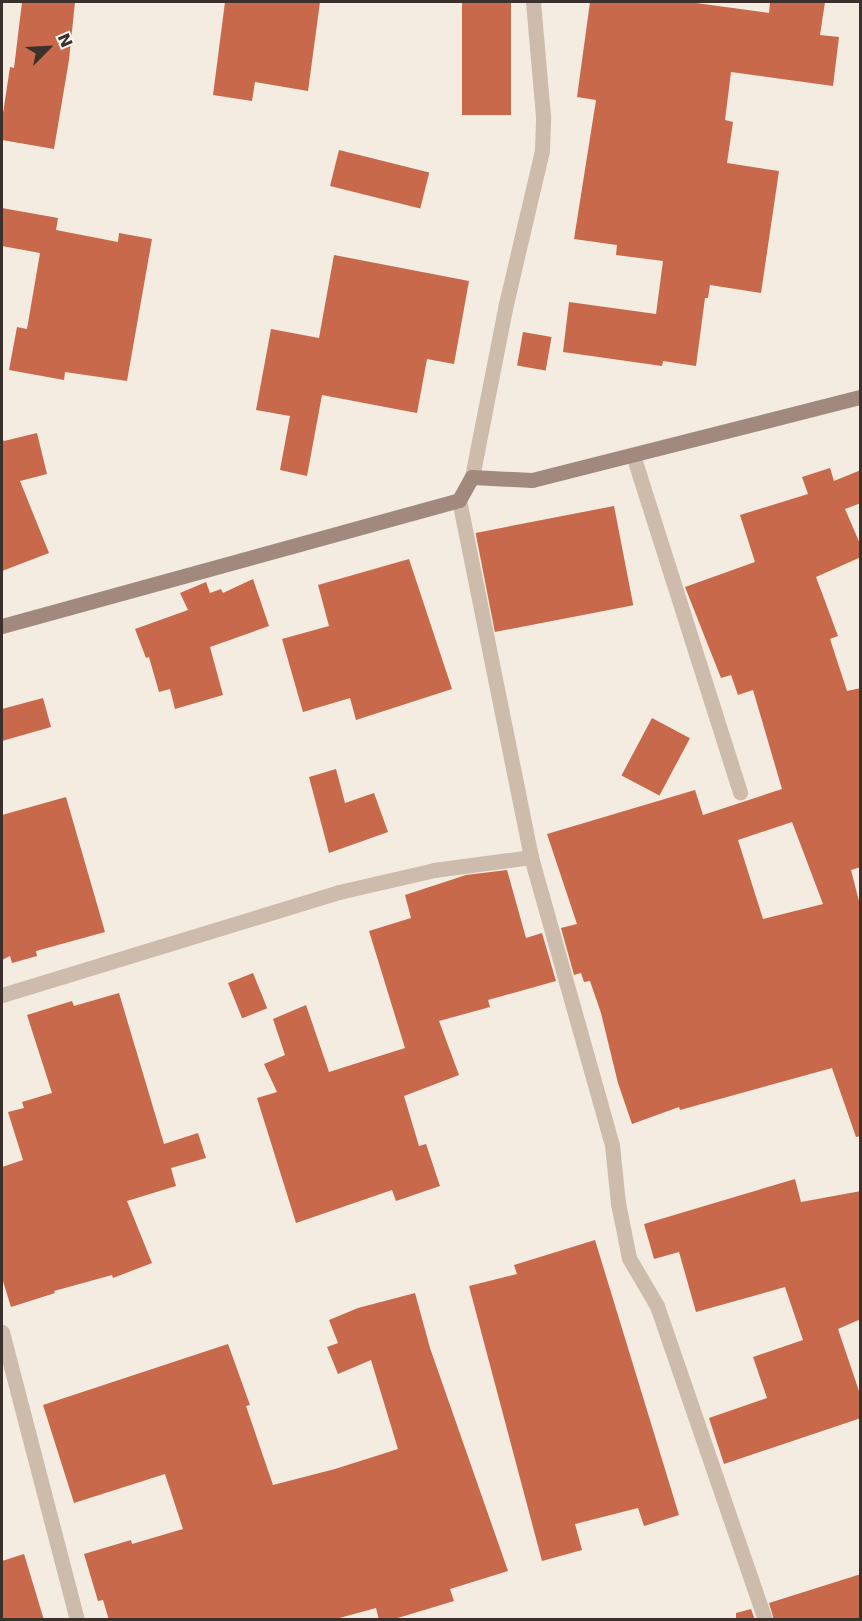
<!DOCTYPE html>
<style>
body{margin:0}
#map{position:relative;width:862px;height:1621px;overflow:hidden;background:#f4ebe1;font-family:"DejaVu Sans",sans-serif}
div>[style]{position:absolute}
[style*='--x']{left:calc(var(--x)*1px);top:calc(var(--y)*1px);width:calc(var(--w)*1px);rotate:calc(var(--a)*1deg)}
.building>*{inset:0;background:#c8694b;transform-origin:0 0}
.street>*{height:15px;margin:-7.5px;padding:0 7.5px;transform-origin:7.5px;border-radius:7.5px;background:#cdbbac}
.secondary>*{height:15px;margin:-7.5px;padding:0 7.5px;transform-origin:7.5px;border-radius:7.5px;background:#a18a7d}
span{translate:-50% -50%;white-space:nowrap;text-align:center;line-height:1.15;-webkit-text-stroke:4.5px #fbf5ee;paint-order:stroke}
.frame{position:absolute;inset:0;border:3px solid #3b302b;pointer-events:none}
.north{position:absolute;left:18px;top:18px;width:60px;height:60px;-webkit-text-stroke:4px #fbf5ee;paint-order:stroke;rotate:66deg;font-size:16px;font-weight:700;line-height:24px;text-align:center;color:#3b302b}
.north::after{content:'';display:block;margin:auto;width:21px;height:27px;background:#3b302b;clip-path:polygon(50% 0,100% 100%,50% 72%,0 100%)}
</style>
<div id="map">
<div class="building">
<div style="clip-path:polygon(22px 2px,75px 2px,69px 60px,54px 149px,2px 140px,2px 120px,10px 67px,14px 68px)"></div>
<div style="clip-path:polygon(225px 2px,320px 2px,308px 91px,255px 82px,252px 101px,213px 95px)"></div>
<div style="left:462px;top:2px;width:49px;height:113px"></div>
<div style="clip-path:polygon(590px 2px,689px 2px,769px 13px,770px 2px,825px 2px,820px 35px,839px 37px,833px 86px,731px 72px,725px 120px,733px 122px,727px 163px,779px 171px,761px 293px,710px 285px,708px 298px,705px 298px,696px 366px,663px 361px,662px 366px,563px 352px,569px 302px,656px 314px,663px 261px,616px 255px,617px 245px,574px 239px,596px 100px,577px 97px)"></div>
<div style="left:339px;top:150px;width:93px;height:37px;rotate:14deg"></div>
<div style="clip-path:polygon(2px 208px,58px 218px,56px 230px,118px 242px,119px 233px,152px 239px,127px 381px,65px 372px,64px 380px,9px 370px,17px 327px,27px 329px,40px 253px,2px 246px)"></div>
<div style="clip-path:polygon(334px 255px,469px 281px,454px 364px,427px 359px,417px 413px,322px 395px,307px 476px,280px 470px,290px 416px,256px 410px,271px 329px,319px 338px)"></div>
<div style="left:523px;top:332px;width:29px;height:34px;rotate:10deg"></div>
<div style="clip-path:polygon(37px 433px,47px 474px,20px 481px,49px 553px,2px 571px,2px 439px,4px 441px)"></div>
<div style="clip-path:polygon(evenodd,830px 468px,834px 481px,861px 470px,861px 503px,845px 509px,861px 546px,861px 557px,816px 577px,838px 636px,830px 639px,847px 691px,861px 688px,861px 867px,851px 870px,861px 909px,861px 1136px,856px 1137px,832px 1068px,680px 1110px,679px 1107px,632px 1124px,618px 1083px,601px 1013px,590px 981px,584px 982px,581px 973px,574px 975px,561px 928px,577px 924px,547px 834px,695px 790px,703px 815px,782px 789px,753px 690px,738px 695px,731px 675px,721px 678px,685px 587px,755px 562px,740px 515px,808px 494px,802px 477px,830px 468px,792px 822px,823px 904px,763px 919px,738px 840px,792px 822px)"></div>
<div style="left:614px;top:506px;width:101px;height:141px;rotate:79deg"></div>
<div style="clip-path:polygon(409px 559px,452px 689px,356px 720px,350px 698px,303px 712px,282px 639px,329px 626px,318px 585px)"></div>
<div style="clip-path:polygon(253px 579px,269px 626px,210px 647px,223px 695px,175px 709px,170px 689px,159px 692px,149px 657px,146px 658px,135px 629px,188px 610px,180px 593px,206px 582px,210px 593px,221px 589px,223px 593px)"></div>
<div style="clip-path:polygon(43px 698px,51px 727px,2px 741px,2px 709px)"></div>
<div style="left:652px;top:718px;width:43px;height:65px;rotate:28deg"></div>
<div style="clip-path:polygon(336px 769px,345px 803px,374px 793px,388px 832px,329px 853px,309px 777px)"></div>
<div style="clip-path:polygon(66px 797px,105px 932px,36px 951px,37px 956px,12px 963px,10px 956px,2px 960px,2px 815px)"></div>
<div style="clip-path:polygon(507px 870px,526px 938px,542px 933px,556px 981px,488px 1000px,490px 1007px,439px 1021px,459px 1075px,404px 1096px,419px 1146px,426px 1144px,440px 1186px,396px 1201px,392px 1190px,296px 1223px,257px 1098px,277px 1092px,264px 1064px,285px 1055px,273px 1019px,306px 1005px,329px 1072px,405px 1048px,369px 931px,411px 918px,405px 895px,466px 875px)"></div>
<div style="left:253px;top:973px;width:38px;height:27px;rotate:68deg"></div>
<div style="clip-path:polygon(119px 993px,164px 1144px,198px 1133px,206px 1158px,171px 1168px,176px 1186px,127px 1201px,152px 1263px,113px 1278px,112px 1275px,54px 1291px,55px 1293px,11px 1307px,2px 1278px,2px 1167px,23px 1160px,8px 1112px,24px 1108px,22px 1102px,52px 1093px,27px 1015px,72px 1001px,74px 1006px)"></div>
<div style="clip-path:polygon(795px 1179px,801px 1202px,861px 1191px,861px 1319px,838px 1329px,861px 1397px,861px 1418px,724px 1464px,709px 1418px,767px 1398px,753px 1357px,803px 1340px,785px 1287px,696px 1312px,679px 1252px,654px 1259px,644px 1224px)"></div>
<div style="clip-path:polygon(595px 1240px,679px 1515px,644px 1526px,638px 1508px,575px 1524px,582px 1550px,542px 1561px,469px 1286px,517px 1274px,514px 1265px)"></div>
<div style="clip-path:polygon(415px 1293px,430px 1348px,508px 1571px,450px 1589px,454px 1601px,391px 1620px,379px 1620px,376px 1608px,332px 1620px,109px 1620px,103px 1600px,98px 1601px,84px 1554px,131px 1540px,132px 1544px,183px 1529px,165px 1474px,74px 1503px,43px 1405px,228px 1344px,250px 1405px,246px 1406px,273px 1485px,335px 1469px,398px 1449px,371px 1360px,338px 1374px,327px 1347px,338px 1343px,329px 1320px,358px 1308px)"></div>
<div style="clip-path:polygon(24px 1554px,44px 1620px,2px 1620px,2px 1561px)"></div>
<div style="clip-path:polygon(861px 1574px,861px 1620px,774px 1620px,769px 1603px)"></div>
<div style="clip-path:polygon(751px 1609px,755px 1620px,736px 1620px,736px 1613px)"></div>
</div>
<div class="street">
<div style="--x:633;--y:455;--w:354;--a:72.4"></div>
<div style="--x:472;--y:477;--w:176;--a:-78.9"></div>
<div style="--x:506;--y:304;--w:158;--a:-76.8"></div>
<div style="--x:542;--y:150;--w:34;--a:-88"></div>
<div style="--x:543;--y:116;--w:114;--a:-95"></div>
<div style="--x:459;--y:500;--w:364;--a:78.6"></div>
<div style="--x:531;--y:857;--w:299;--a:74.3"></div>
<div style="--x:612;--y:1145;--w:58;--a:84.1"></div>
<div style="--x:618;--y:1203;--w:56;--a:78.7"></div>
<div style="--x:629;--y:1258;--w:56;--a:59.7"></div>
<div style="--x:657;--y:1306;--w:332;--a:71"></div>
<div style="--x:2;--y:995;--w:352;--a:-17"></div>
<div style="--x:339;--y:892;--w:98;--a:-13"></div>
<div style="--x:434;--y:870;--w:98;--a:-7.6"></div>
<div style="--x:2;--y:1332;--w:298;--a:75.4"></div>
</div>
<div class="secondary">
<div style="--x:2;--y:626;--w:474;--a:-15.4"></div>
<div style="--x:459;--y:500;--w:26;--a:-61"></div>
<div style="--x:472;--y:477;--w:60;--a:2.9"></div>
<div style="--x:532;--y:480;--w:338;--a:-14.2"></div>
</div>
<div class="frame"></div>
<div class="north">N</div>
</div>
